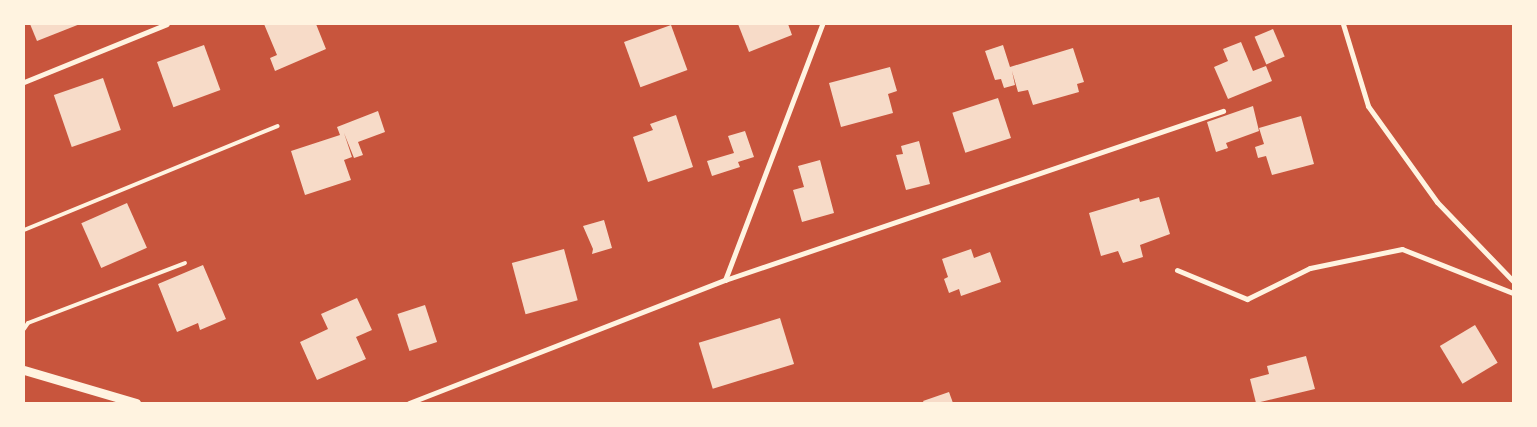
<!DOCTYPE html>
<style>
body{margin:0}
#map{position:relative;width:1537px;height:427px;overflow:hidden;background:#c8553d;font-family:"Noto Sans",sans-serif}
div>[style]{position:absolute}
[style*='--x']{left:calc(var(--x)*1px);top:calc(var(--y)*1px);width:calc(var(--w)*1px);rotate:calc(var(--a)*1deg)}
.building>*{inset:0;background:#f7dbc8;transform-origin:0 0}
.service>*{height:4px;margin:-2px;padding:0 2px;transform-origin:2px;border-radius:2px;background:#fff3e0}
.minor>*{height:5px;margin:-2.5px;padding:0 2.5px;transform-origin:2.5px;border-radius:2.5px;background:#fff3e0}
.tertiary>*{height:9px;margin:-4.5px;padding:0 4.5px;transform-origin:4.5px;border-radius:4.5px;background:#fff3e0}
span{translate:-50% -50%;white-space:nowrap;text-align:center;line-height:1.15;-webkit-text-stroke:4px #fff3e0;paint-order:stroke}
.frame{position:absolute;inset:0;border:25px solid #fff3e0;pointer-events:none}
</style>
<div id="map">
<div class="building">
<div style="clip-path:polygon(30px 24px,80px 24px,37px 41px)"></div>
<div style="clip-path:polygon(264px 24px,316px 24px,326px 49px,275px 71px,270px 58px,277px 55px)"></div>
<div style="clip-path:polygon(738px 24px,788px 24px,792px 35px,749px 52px)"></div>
<div style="left:671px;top:25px;width:48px;height:50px;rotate:70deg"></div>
<div style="left:1273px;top:29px;width:30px;height:20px;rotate:67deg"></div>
<div style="clip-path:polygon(1241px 42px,1253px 71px,1266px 66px,1272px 81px,1228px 99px,1214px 67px,1228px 61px,1223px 49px)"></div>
<div style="left:204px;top:45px;width:48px;height:50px;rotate:70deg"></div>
<div style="clip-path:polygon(1003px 45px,1010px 67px,1073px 48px,1084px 82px,1077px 84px,1079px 92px,1033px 105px,1028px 90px,1018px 92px,1012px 71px,1015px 85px,1004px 88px,1001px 79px,995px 80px,985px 51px)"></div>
<div style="clip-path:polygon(890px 67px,897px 91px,888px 94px,893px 113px,841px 127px,829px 83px)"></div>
<div style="left:103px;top:78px;width:55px;height:52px;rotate:71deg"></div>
<div style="left:998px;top:98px;width:42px;height:48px;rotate:72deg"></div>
<div style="clip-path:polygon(1253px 106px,1259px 131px,1226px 143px,1228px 148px,1216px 152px,1207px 122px)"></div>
<div style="clip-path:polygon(378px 111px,385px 132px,358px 142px,363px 155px,354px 158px,344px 133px,352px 157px,344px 160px,351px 180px,305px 195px,291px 151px,340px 135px,337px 127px)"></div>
<div style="clip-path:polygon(676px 115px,693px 167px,648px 182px,633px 137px,653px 130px,650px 124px)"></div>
<div style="clip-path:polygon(1301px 116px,1314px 164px,1272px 175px,1266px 156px,1258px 158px,1255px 147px,1264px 144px,1259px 128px)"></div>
<div style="clip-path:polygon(745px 131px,754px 157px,738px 162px,740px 167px,712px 176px,707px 161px,734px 153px,728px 136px)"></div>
<div style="clip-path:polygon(919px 141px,930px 184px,906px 190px,896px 155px,903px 154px,901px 146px)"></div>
<div style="clip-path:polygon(820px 160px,834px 213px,802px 222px,793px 190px,804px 187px,798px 166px)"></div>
<div style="clip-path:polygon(1159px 197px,1170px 234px,1140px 245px,1143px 257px,1123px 263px,1118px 251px,1101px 256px,1089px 213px,1139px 198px,1140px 202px)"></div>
<div style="left:127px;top:203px;width:49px;height:50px;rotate:66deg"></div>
<div style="clip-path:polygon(604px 220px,612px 248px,592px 254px,593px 249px,583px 226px)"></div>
<div style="left:564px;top:249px;width:53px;height:54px;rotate:75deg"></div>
<div style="clip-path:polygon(971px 249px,974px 258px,990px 252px,1001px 282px,961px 296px,959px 289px,949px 293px,944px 279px,948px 277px,942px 259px)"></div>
<div style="clip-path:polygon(203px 265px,226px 319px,200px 330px,198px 323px,177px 332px,158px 284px)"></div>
<div style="clip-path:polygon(357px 298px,372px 330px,356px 337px,366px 359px,317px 380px,300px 342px,328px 329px,321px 314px)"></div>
<div style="left:425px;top:305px;width:39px;height:29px;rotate:72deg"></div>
<div style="left:780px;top:318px;width:48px;height:85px;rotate:73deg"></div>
<div style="left:1475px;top:325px;width:44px;height:41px;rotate:59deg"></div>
<div style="clip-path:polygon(1306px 356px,1315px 389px,1256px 403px,1250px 379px,1269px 374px,1267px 366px)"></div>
<div style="clip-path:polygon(949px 392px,953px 403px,924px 403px,923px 401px)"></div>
</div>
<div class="service">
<div style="--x:24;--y:230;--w:274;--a:-22.3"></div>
<div style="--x:24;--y:329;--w:7;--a:-56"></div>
<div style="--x:28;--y:323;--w:168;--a:-20.9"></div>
</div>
<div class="minor">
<div style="--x:1343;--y:24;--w:86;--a:73"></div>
<div style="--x:1368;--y:106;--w:118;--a:54.3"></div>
<div style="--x:1437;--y:202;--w:110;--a:46.1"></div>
<div style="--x:24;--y:82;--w:154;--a:-22.1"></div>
<div style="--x:1177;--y:270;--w:76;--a:22.5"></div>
<div style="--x:1247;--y:299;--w:70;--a:-26.2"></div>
<div style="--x:1310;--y:268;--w:94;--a:-11.7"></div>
<div style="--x:1402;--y:249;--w:119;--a:21.6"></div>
<div style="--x:725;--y:280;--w:274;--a:-69.2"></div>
<div style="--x:409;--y:403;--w:339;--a:-21.3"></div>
<div style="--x:725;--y:280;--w:526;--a:-18.75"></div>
</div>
<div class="tertiary">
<div style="--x:24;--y:370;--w:117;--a:16.4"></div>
</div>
<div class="frame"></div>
</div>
